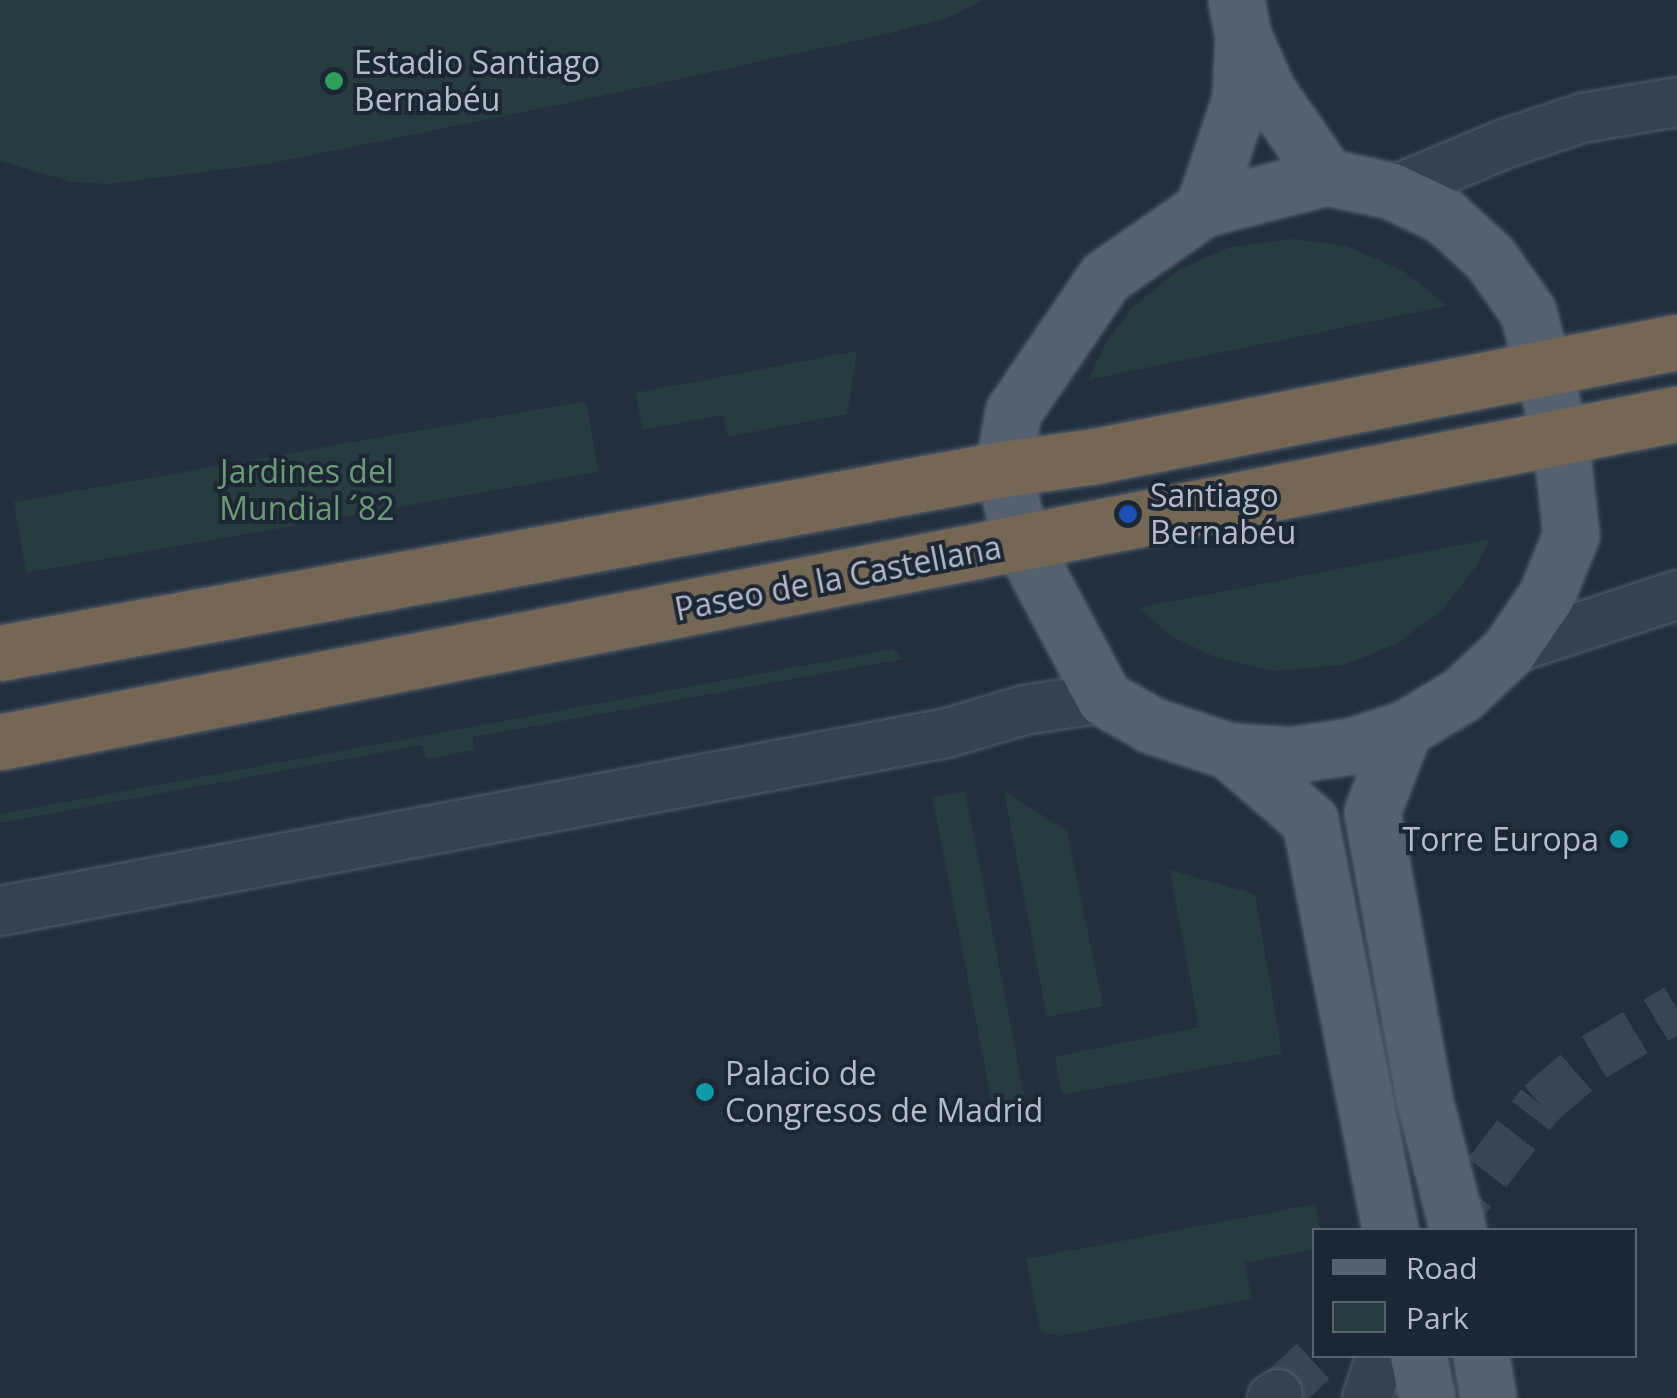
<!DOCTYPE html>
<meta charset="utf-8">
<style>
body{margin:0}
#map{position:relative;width:1677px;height:1398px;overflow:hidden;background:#242f3e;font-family:"Open Sans",sans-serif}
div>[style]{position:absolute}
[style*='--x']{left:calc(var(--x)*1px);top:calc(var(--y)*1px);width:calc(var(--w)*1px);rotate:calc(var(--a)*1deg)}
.green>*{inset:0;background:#263c3f;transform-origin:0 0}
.minor-tunnel>*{height:48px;margin-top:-24px;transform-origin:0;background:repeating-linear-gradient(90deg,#3a4453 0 48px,transparent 0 72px)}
.roads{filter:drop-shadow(0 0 2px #565f6c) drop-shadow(0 0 2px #565f6c)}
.minor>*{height:48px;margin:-24px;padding:0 24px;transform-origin:24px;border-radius:24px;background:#38414e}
.major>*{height:55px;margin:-27.5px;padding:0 27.5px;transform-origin:27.5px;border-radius:27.5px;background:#56606e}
.highway>*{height:55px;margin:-27.5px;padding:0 27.5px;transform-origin:27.5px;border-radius:27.5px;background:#746855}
.dots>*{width:28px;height:28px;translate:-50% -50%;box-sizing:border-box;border:5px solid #1d2633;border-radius:50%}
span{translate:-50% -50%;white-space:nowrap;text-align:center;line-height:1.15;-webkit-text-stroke:8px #1d2633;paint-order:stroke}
.poi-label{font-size:32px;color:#b4bcc9}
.left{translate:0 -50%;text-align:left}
.right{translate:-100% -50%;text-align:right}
.park-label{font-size:32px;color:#6b9a76}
.street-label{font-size:32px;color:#b4bcc9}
.legend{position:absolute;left:1312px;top:1228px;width:325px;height:130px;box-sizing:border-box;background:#1d2633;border:2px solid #59626f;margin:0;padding:12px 18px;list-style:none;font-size:30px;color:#b4bcc9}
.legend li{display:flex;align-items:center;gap:20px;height:50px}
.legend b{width:50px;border:2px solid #59626f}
</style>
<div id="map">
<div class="green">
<div style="clip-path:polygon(0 0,982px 0,950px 17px,887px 34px,578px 101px,267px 164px,108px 184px,72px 182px,0 161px)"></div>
<div style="clip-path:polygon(1293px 239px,1347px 246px,1405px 272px,1447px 306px,1088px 380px,1106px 342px,1132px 308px,1178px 270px,1230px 247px)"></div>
<div style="clip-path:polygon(857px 351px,847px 414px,728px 437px,723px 415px,642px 430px,636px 393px)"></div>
<div style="left:586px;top:401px;width:72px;height:581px;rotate:80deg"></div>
<div style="clip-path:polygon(1490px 539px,1477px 565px,1442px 610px,1398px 643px,1344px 665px,1273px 671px,1214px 657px,1173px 637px,1138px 608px)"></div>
<div style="clip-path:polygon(893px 649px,903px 659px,473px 737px,474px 750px,426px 759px,422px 745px,0 823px,0 814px)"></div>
<div style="left:965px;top:791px;width:317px;height:33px;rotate:79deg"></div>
<div style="clip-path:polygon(1004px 791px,1067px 831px,1103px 1006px,1047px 1017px)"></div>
<div style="clip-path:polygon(1170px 870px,1255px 894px,1282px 1054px,1062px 1095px,1055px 1057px,1199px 1027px)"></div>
<div style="clip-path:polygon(1315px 1204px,1320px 1230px,1314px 1230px,1314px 1249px,1245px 1263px,1252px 1299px,1060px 1336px,1041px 1332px,1026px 1259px)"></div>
</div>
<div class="minor-tunnel">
<div style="--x:1443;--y:1230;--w:159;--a:-52.4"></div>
<div style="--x:1540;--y:1104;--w:72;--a:-41"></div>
<div style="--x:1594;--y:1057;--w:96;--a:-30.6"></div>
<div style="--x:1278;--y:1394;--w:56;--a:-42.8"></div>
</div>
<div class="roads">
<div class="minor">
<div style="--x:1392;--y:191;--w:125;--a:-22.7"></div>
<div style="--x:1507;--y:143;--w:79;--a:-18.4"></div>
<div style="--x:1582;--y:118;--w:96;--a:-9.6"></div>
<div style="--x:1509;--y:650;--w:177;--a:-18.1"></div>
<div style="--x:0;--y:911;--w:964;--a:-10.65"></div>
<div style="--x:947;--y:733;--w:80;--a:-16.6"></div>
<div style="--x:1024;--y:710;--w:81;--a:-8.5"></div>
<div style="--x:1272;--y:1398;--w:7;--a:-34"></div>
<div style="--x:1367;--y:1398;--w:44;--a:-71.6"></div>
</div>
<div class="major">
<div style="--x:1236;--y:0;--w:37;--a:79"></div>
<div style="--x:1243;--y:36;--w:61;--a:65.9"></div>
<div style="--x:1268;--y:92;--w:103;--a:55.2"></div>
<div style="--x:1327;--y:177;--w:66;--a:12.2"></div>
<div style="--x:1392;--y:191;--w:58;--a:25.7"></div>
<div style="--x:1444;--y:216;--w:62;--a:42.4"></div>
<div style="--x:1490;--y:258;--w:66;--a:54.9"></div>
<div style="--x:1528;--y:312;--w:128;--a:75.5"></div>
<div style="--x:1560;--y:436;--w:100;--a:83.7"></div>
<div style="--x:1571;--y:535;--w:66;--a:112.3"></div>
<div style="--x:1546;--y:596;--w:65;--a:124.4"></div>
<div style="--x:1509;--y:650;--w:66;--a:136.8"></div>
<div style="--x:1461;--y:695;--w:66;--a:149.2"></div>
<div style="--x:1404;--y:729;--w:56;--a:162.2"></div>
<div style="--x:1351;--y:746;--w:61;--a:171.5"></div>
<div style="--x:1291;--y:755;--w:62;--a:-176.3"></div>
<div style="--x:1229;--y:751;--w:82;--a:-161.6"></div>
<div style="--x:1151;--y:725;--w:54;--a:-150.1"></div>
<div style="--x:1104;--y:698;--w:177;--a:-118"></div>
<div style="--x:1021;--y:542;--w:75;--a:-103.9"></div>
<div style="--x:1003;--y:469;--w:58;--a:-80"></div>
<div style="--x:1013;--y:412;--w:163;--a:-55.7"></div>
<div style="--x:1105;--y:277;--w:119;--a:-34.8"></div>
<div style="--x:1203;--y:209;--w:128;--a:-14.5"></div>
<div style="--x:1203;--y:209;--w:116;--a:-71.4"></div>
<div style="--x:1240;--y:99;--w:60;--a:-87.1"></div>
<div style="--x:1404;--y:729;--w:89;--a:111.1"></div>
<div style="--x:1372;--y:812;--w:292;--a:79.7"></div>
<div style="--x:1424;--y:1099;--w:135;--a:75.5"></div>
<div style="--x:1229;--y:751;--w:107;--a:40.8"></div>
<div style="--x:1310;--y:821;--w:417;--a:78.9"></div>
<div style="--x:1418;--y:1356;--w:43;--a:77.9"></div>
<div style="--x:1481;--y:1356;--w:43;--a:80.5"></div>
</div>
<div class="highway">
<div style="--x:0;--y:653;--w:1020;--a:-10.4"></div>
<div style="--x:1003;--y:469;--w:93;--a:-8"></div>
<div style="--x:1095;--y:456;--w:593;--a:-11.08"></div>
<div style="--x:0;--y:742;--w:1709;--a:-11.07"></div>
</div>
</div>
<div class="dots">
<div style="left:334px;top:81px;background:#2e9e5b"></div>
<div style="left:1128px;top:514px;background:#1a4fb4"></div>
<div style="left:1619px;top:839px;background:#0f9aa8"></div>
<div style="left:705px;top:1092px;background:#0f9aa8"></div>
</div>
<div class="poi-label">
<span class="left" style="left:354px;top:81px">Estadio Santiago<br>Bernabéu</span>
<span class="left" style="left:1150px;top:514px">Santiago<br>Bernabéu</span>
<span class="right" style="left:1599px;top:839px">Torre Europa</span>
<span class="left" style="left:725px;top:1092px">Palacio de<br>Congresos de Madrid</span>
</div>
<div class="park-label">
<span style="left:307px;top:490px">Jardines del<br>Mundial ´82</span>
</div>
<div class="street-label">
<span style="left:838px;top:578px;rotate:-11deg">Paseo de la Castellana</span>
</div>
<ul class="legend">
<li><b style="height:12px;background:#56606e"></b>Road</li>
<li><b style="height:28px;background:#263c3f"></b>Park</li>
</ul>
</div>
